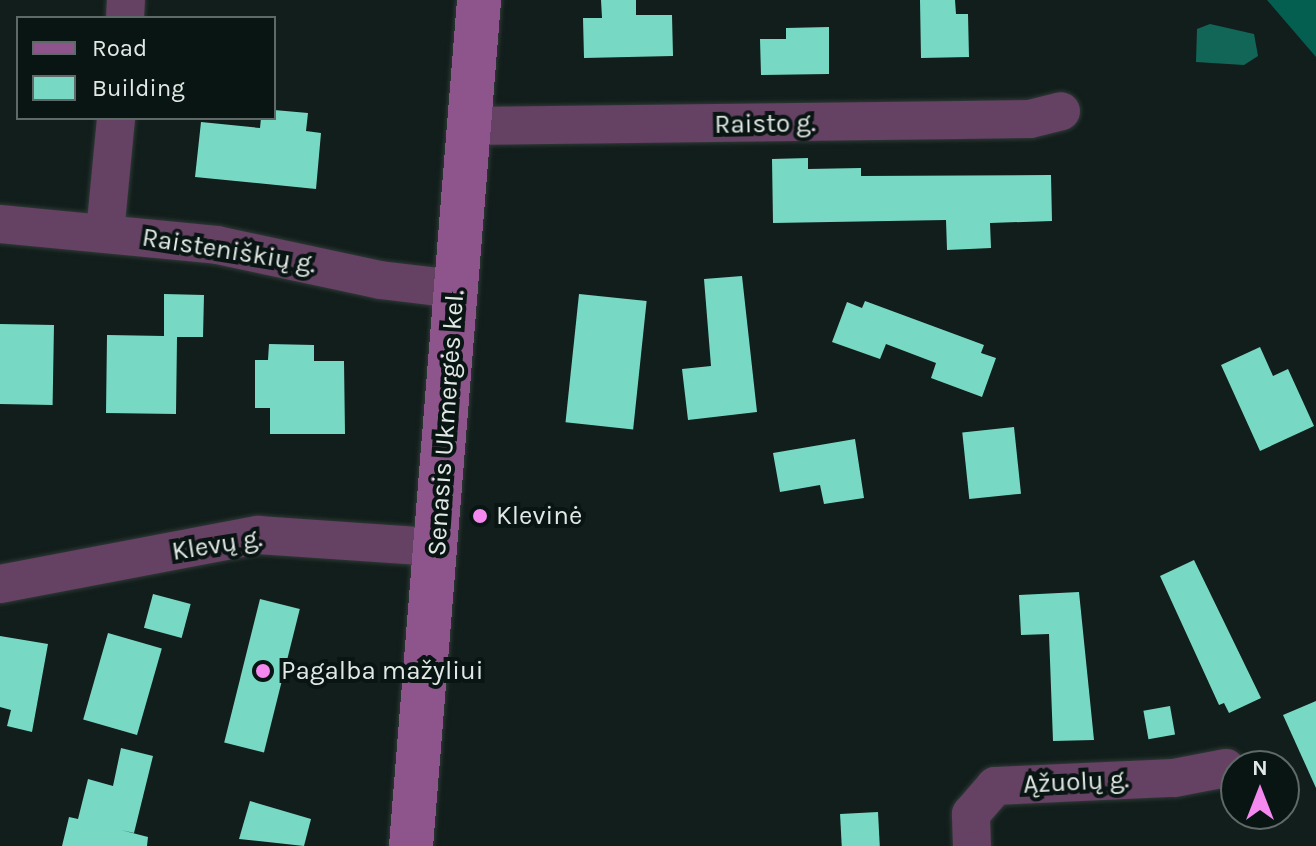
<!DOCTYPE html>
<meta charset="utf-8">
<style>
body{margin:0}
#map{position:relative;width:1316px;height:846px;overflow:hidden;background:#121e1b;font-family:Karla,sans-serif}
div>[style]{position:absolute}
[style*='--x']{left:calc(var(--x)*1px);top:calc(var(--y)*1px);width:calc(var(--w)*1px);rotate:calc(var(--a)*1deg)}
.forest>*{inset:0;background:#045f51}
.water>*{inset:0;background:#126658}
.building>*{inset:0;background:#77d9c4;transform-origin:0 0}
.roads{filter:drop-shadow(0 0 2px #2f3a37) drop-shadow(0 0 2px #2f3a37)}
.street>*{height:38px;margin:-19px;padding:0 19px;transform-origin:19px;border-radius:19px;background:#654163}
.secondary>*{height:44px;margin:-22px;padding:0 22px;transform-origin:22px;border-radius:22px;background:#8e548c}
.dots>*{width:22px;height:22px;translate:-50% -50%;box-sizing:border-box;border:4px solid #091512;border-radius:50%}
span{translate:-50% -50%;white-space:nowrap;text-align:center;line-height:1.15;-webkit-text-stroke:8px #091512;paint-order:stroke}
.street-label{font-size:26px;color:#e1e8e6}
.poi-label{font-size:26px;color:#e1e8e6}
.left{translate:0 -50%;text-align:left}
.legend{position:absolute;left:16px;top:16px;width:260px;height:104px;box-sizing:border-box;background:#091512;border:2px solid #5f6967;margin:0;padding:10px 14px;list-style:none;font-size:24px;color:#e1e8e6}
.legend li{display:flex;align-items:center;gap:16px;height:40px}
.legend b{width:40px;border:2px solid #5f6967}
.north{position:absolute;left:1220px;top:750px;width:80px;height:80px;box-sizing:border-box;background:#091512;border:2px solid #5f6967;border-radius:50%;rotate:0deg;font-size:22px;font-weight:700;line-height:32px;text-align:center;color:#e1e8e6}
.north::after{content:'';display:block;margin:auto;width:28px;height:36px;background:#f489f0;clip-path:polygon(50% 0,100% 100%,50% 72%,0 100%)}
</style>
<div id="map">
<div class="forest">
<div style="clip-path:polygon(1267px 0,1316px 0,1316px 57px)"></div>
</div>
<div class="water">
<div style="clip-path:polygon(1210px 24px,1254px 34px,1258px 56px,1244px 65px,1196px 62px,1197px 29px)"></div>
</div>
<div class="building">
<div style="clip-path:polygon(601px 0,636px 0,636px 15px,672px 15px,673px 56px,584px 58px,583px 18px,602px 18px)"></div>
<div style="clip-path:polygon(920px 0,955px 0,956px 14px,968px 14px,969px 57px,921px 58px)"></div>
<div style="clip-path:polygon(829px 27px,829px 74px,761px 75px,760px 39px,786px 39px,786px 28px)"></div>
<div style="clip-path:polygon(274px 110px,308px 113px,306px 131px,321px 133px,316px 189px,195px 177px,201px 122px,260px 128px,261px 118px,274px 118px)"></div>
<div style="clip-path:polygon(808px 158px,808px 169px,861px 168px,861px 176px,1051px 175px,1052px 221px,990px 223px,991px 248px,947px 250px,946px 220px,773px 223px,772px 159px)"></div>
<div style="clip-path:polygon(742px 276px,757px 412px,688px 420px,682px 369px,711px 366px,704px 279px)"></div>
<div style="clip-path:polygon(164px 294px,204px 295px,203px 337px,177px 337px,176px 414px,106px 413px,107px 335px,164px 336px)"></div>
<div style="left:579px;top:294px;width:68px;height:129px;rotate:6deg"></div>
<div style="clip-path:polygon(865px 301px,984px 345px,981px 353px,996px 358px,982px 397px,931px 378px,936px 363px,886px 344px,880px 359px,832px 342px,847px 302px,862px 308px)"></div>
<div style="left:0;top:324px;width:54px;height:80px;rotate:1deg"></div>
<div style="clip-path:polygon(269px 344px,314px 345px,314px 361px,344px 361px,345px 434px,270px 434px,270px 408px,255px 408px,255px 360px,268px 360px)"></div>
<div style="clip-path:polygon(1260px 347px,1273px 376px,1288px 369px,1314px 426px,1260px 451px,1221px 365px)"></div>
<div style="left:1014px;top:427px;width:67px;height:52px;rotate:84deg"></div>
<div style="clip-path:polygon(855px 439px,864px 498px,824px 504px,820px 485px,780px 492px,773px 453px)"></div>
<div style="clip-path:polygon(1194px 560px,1261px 698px,1229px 713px,1224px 703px,1219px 705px,1160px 576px)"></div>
<div style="clip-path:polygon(1079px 592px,1094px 740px,1053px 741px,1049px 634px,1021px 635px,1019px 595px)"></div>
<div style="left:153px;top:594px;width:39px;height:35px;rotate:15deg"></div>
<div style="left:260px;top:599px;width:41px;height:148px;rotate:14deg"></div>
<div style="left:108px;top:633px;width:56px;height:90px;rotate:16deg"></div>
<div style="clip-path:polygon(0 636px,48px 644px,32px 732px,7px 726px,11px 710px,0 707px)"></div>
<div style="clip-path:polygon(1316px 701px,1316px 788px,1283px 715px)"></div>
<div style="left:1170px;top:706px;width:29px;height:27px;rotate:80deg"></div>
<div style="clip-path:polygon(121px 748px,153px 756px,134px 833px,121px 830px,148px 837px,147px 846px,62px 846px,69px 817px,78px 819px,88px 779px,113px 786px)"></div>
<div style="clip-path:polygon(250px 801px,311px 819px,304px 846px,239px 839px)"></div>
<div style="left:878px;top:812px;width:34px;height:38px;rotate:87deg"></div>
</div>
<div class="roads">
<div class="street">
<div style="--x:125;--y:18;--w:18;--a:-87"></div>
<div style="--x:469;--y:126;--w:561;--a:-0.71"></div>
<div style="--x:1030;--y:119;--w:32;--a:-14"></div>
<div style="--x:0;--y:224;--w:218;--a:5.5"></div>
<div style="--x:217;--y:245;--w:167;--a:12.1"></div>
<div style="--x:380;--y:280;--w:77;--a:6.8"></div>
<div style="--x:105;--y:233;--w:116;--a:-84.5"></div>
<div style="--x:0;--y:584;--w:263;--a:-10.8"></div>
<div style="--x:258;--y:535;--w:178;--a:3.9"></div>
<div style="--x:972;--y:846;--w:32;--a:-92"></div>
<div style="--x:971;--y:814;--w:37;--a:-49"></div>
<div style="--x:995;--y:786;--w:179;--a:-2.6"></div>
<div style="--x:1174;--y:778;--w:53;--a:-10.9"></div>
</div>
<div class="secondary">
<div style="--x:411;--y:846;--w:849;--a:-85.4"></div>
</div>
</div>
<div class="dots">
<div style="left:480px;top:516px;background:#f489f0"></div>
<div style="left:263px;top:671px;background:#f489f0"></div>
</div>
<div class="street-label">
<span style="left:765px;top:124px;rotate:-1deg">Raisto g.</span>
<span style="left:229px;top:251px;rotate:9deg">Raisteniškių g.</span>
<span style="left:446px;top:423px;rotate:-86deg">Senasis Ukmergės kel.</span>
<span style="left:217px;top:545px;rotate:-9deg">Klevų g.</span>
<span style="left:1076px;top:782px;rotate:-3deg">Ąžuolų g.</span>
</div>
<div class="poi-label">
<span class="left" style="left:496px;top:516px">Klevinė</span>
<span class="left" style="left:281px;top:671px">Pagalba mažyliui</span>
</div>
<ul class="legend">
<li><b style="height:10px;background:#8e548c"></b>Road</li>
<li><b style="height:22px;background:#77d9c4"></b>Building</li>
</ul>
<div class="north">N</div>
</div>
